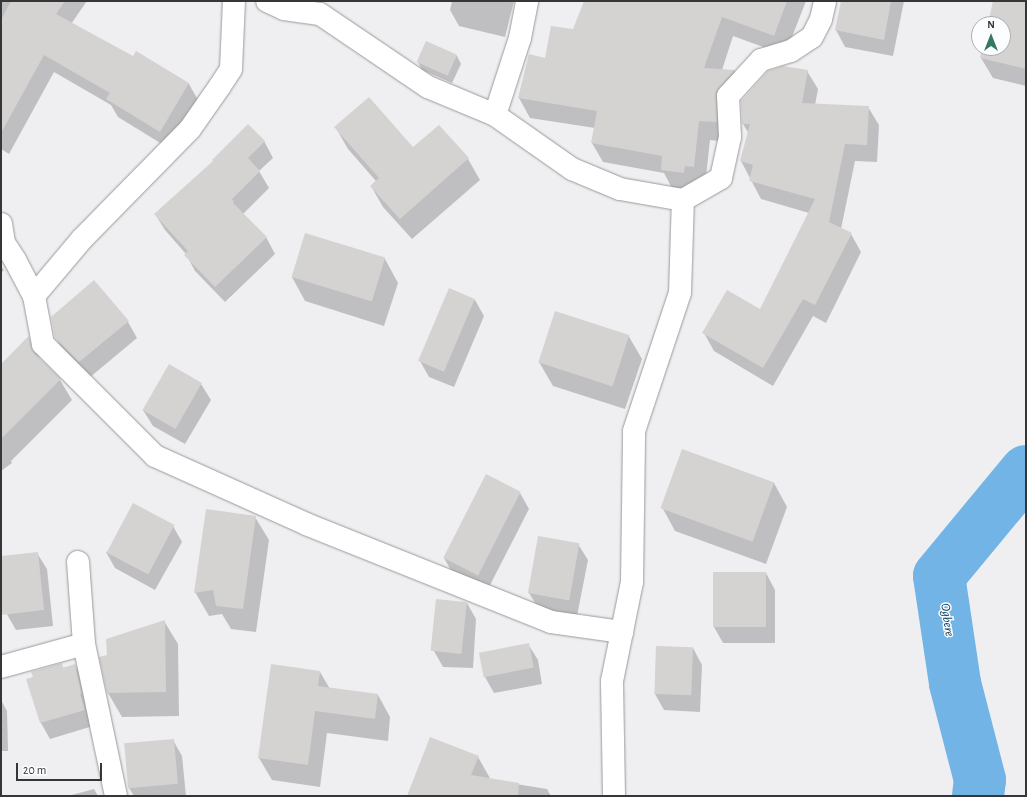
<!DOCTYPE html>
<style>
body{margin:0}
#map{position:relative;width:1027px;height:797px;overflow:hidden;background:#efeff2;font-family:"Alegreya Sans",sans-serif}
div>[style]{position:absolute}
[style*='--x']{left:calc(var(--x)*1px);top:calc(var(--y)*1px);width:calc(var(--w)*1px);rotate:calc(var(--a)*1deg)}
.shadow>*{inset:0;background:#0003}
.river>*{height:52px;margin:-26px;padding:0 26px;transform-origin:26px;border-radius:26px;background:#71b4e5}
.building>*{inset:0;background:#d4d3d1;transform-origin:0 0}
.roads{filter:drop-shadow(0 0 1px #98999b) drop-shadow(0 0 1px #98999b)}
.minor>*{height:22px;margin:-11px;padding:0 11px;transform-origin:11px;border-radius:11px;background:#fff}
span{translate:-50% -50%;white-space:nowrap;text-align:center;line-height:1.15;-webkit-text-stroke:3px #fcfdff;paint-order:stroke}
.water-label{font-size:13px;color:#0c4262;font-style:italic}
.frame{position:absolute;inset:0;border:2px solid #353637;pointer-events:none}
.north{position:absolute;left:971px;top:16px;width:40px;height:40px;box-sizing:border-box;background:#fcfdff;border:1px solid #acadaf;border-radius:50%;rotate:0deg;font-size:11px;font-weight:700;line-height:16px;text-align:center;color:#353637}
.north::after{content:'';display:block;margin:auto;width:14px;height:18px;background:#367768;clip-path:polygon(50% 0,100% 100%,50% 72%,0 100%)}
.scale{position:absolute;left:16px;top:763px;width:86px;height:18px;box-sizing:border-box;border:2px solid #353637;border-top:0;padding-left:5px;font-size:12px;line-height:14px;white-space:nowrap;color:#353637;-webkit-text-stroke:3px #fcfdff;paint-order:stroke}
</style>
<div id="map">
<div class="shadow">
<div style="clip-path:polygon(1px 1px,87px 1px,71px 24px,133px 58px,136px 52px,189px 84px,199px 102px,170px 149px,118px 117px,111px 105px,54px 72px,9px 154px,1px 149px)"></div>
<div style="clip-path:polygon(452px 1px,514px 1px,505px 37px,459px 26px,450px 10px)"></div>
<div style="clip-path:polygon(585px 1px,806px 1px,785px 55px,733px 36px,722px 70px,735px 71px,746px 90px,727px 112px,728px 142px,710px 140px,705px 186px,673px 190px,664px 173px,603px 162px,592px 143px,595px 128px,530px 118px,519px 98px,546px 59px,574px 31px)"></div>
<div style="clip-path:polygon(842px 1px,904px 1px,893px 56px,845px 47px,836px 30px)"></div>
<div style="clip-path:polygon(994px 1px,1026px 1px,1026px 86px,993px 78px,981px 58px,983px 48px,1003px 48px,1003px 24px,989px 24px)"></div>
<div style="clip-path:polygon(426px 42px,457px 56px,461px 64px,452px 83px,422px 70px,418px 62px)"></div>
<div style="clip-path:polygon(807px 71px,818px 89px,815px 105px,868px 107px,879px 125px,877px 162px,855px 161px,841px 229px,851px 234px,861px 252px,826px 323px,813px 316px,773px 386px,714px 351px,704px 333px,760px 310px,809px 213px,761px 199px,741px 161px,749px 134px,743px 124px)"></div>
<div style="clip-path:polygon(439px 126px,468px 159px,480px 180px,412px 239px,383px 207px,371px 186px,376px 181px,348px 149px,336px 128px,413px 149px)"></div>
<div style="clip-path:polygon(264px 141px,273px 158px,259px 171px,269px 188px,243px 214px,266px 237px,275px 254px,225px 302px,195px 271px,186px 254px,165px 230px,155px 214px)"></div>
<div style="clip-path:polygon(385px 259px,398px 283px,384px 326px,305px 301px,292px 277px)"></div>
<div style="clip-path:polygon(1px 266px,4px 270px,1px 273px)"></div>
<div style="clip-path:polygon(94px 281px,128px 322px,137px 338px,89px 378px,65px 354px,56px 338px)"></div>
<div style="clip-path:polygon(450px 290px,475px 300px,484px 316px,454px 387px,429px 377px,420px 361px)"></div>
<div style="clip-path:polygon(628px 335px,642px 359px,625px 409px,553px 386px,539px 362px)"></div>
<div style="clip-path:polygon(28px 337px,41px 361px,60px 380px,72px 400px,11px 461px,12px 463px,1px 471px,1px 365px)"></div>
<div style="clip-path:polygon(201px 384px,211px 400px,185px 444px,153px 426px,143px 410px)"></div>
<div style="clip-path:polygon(683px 450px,774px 483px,787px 507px,766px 564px,675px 531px,662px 507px)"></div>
<div style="clip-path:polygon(520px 493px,529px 509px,487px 591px,453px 574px,444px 558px)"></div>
<div style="clip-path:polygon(255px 517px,269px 540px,256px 632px,231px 629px,222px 614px,209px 616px,195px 592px)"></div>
<div style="clip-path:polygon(173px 526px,182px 542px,155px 590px,115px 568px,106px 552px)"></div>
<div style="clip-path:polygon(578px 544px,588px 560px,577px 616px,539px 609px,529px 593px)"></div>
<div style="clip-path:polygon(37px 553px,47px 569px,53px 626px,16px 630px,1px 604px,1px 557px)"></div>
<div style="clip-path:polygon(714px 573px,766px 573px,775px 590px,775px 643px,723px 643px,714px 627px)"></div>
<div style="clip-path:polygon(467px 603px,476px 619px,473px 668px,443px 667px,434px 651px)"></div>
<div style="clip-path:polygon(164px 621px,178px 644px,179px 716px,122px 717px,108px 693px,108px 655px)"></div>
<div style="clip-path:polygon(528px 644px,538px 660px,542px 684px,494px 693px,485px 677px)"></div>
<div style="clip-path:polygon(693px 648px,702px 665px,700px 712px,664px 710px,655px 694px)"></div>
<div style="clip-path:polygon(61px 664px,63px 668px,75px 665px,84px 681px,93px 726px,50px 739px,41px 723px,27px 680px)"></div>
<div style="clip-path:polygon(320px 672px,330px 689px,378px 695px,390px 717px,388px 741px,327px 733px,320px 787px,272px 780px,259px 758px)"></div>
<div style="clip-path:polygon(1px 700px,7px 711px,8px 751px,1px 751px)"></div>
<div style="clip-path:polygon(173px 740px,182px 756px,186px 796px,134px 796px,129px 788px)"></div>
<div style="clip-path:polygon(478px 757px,491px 780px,547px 789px,551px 796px,408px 796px)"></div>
<div style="clip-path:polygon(94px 789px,98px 796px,68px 796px)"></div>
</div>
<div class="river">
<div style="--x:978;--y:796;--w:16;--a:-83"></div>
<div style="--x:980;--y:780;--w:100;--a:-104.5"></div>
<div style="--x:955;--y:683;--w:108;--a:-98.5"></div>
<div style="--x:939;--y:576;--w:136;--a:-50.4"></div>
</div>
<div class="building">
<div style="clip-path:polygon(11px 1px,65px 1px,56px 14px,133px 56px,136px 51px,189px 83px,160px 132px,106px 99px,110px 93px,44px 55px,1px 133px,1px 20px)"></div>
<div style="clip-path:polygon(584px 1px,787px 1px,774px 36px,722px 17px,704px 68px,735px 70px,716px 92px,717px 122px,699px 121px,694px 167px,685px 166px,684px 173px,661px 170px,662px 156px,591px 143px,597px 111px,518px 98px,529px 54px,545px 58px,551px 26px,573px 29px)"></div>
<div style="clip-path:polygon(841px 1px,891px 1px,884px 40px,835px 30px)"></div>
<div style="clip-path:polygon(993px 1px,1026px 1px,1026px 69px,980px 58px,982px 48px,1003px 48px,1003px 24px,988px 24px)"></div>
<div style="left:426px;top:41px;width:34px;height:23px;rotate:24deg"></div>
<div style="clip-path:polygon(783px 66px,808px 70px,802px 103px,869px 106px,867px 145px,845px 144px,829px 222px,852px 233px,815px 305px,803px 299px,763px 368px,702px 333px,727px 290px,760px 309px,815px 199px,749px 181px,753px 165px,740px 161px,750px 124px,742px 124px,741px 101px,768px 71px)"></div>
<div style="clip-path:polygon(369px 97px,413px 147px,439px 125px,469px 158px,400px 219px,370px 186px,379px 178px,334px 127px)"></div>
<div style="clip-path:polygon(248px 124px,265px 141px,248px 158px,260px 171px,232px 199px,234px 202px,233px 203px,267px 237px,215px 287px,184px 255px,188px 251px,154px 214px,213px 161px,212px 160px)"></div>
<div style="left:305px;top:233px;width:84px;height:46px;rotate:17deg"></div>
<div style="clip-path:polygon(94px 280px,129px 321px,79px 362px,55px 338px,51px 317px)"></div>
<div style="left:449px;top:288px;width:28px;height:79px;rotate:23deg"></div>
<div style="left:555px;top:311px;width:78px;height:54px;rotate:18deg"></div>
<div style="clip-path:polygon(29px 336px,34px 353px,61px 379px,1px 439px,1px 364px)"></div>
<div style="left:169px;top:364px;width:38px;height:53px;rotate:30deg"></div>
<div style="left:682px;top:449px;width:98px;height:63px;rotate:20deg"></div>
<div style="left:486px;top:474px;width:39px;height:94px;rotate:27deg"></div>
<div style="left:133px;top:503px;width:47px;height:56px;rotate:28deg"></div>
<div style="clip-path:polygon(206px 509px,256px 516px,243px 609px,216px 606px,213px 590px,194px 593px)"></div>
<div style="left:538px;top:536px;width:42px;height:58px;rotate:10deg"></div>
<div style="clip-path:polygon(38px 552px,44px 610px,1px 615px,1px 556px)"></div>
<div style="left:713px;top:572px;width:53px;height:55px"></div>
<div style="left:436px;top:599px;width:31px;height:52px;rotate:6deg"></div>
<div style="clip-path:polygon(165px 620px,166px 692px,107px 693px,99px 657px,107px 655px,106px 639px)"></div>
<div style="left:529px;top:643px;width:25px;height:51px;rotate:79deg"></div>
<div style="left:656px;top:646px;width:37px;height:48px;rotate:2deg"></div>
<div style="clip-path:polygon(62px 663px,63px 668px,75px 664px,82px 694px,80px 694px,85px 710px,40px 723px,26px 679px,33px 677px,31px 672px)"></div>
<div style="clip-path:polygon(271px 664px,320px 671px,318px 686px,378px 694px,375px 719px,315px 711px,308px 765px,258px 758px)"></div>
<div style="clip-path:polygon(430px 737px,479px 756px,471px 775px,519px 783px,518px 796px,407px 796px)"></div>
<div style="left:174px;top:739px;width:45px;height:50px;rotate:85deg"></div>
</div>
<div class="roads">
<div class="minor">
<div style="--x:267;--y:1;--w:19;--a:25"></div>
<div style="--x:284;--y:9;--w:36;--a:8"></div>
<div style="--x:320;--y:14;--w:130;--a:34.1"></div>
<div style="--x:428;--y:87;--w:73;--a:22.7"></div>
<div style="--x:495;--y:115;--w:94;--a:35"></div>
<div style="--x:572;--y:169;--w:52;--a:22.6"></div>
<div style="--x:620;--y:189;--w:64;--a:9.9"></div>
<div style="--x:683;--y:200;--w:44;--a:-30.1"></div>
<div style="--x:721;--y:178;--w:42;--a:-77.6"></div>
<div style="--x:730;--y:137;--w:41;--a:-92.8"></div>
<div style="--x:728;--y:96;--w:49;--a:-47.5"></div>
<div style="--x:761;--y:60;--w:31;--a:-17"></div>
<div style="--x:791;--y:51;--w:25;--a:-34"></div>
<div style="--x:812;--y:37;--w:20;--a:-63"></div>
<div style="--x:821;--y:19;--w:18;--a:-77"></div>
<div style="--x:495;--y:115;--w:81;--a:-72"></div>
<div style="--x:520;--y:38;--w:38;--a:-79"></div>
<div style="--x:1;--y:224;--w:19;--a:81"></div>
<div style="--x:4;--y:243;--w:20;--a:57"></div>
<div style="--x:15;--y:260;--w:41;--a:62.2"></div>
<div style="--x:34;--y:296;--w:49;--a:79.4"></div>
<div style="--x:43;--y:344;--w:158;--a:45"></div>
<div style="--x:155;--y:456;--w:166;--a:24.2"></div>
<div style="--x:306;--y:524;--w:264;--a:21.8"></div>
<div style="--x:551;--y:622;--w:72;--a:8"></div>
<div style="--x:34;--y:296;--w:75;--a:-49.9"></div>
<div style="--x:82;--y:239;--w:154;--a:-45.5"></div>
<div style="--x:190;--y:129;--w:52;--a:-55.1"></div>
<div style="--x:220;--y:86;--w:20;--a:-57"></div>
<div style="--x:231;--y:69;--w:68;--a:-87.5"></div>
<div style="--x:78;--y:562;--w:82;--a:85.8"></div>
<div style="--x:84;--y:644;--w:155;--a:78.1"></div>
<div style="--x:1;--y:667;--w:86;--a:-15.5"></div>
<div style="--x:614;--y:796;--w:115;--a:-91"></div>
<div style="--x:612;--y:681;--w:101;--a:-78.6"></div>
<div style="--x:632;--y:582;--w:151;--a:-89.2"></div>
<div style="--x:634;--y:431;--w:145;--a:-71.6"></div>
<div style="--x:680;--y:293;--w:93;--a:-88.2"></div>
</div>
</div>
<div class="water-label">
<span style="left:946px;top:620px;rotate:82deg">Ogbere</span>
</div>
<div class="frame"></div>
<div class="north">N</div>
<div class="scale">20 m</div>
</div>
